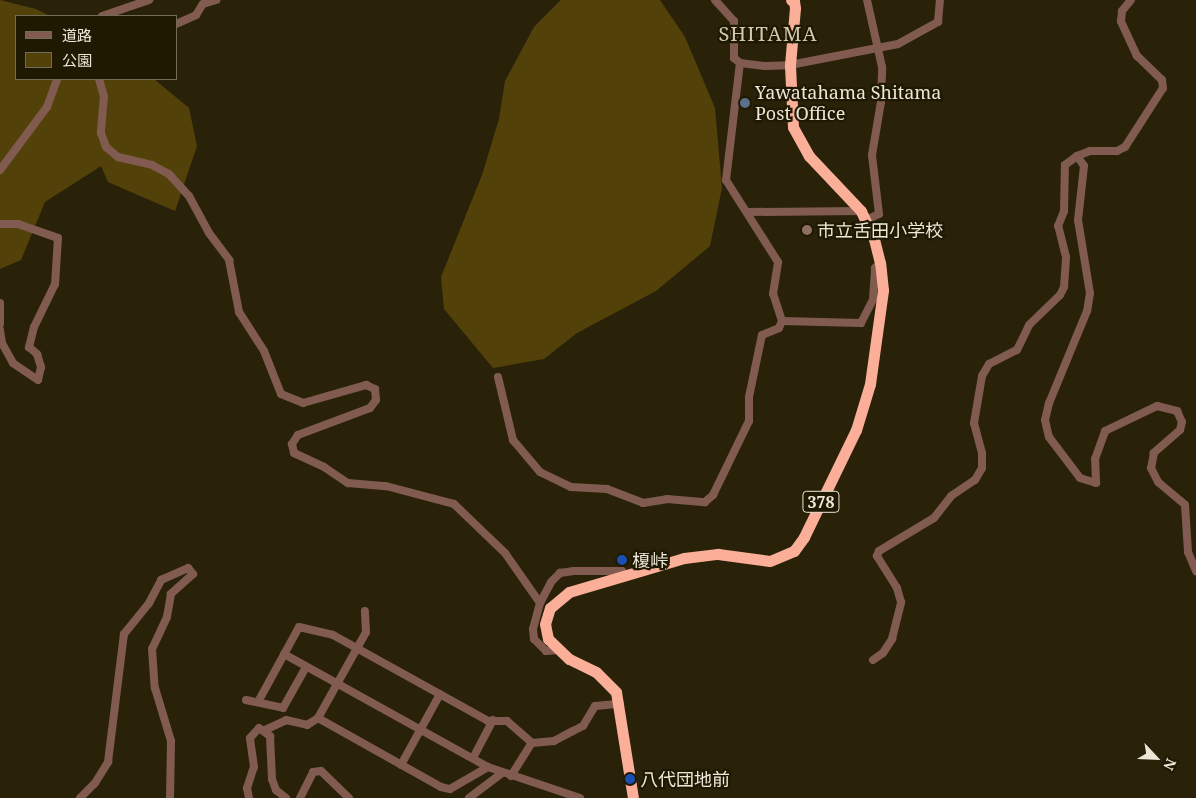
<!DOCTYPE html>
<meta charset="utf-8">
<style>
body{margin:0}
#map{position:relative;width:1196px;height:798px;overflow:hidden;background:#292209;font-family:"Noto Serif","Noto Sans JP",serif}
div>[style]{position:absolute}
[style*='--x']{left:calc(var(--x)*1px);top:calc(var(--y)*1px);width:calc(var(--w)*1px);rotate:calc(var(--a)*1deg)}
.green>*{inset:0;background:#52420a}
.minor>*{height:8px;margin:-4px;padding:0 4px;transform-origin:4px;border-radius:4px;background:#815b50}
.highway>*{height:11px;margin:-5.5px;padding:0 5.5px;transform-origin:5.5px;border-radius:5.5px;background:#fbaf99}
.dots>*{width:14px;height:14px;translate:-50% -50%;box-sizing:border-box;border:2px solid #201902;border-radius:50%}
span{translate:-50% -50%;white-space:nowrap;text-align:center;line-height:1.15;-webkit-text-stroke:4.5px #201902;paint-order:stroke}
.shield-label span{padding:1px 4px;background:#201902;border:1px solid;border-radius:4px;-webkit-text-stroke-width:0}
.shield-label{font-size:16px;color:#ece7d9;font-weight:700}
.poi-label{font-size:18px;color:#ece7d9}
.left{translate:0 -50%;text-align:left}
.quarter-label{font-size:20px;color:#d3caad;letter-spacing:1px}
.legend{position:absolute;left:15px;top:15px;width:162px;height:65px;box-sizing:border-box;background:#201902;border:1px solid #726b58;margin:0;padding:6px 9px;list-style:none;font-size:15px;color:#ece7d9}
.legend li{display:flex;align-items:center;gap:10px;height:25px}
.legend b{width:25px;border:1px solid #726b58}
.north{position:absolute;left:1131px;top:733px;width:50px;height:50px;-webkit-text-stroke:4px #201902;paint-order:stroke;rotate:115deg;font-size:14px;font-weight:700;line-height:20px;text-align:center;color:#ece7d9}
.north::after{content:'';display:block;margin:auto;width:18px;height:22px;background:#ece7d9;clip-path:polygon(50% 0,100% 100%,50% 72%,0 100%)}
</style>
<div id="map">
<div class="green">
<div style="clip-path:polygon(0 0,36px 9px,50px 16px,16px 16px,16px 79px,154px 79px,189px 108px,197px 146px,175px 211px,108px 182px,101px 166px,45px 202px,21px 260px,0 269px)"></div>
<div style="clip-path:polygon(561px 0,660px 0,685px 37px,715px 108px,722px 188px,710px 246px,656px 291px,577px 333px,544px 359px,493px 368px,444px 309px,441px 277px,482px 175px,499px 119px,505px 81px,534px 27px)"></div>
</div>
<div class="minor">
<div style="--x:715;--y:0;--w:28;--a:48"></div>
<div style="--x:734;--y:21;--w:37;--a:90"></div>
<div style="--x:734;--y:58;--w:8;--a:40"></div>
<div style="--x:740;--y:63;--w:25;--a:7"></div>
<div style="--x:765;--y:66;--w:25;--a:-2"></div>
<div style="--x:790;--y:65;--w:110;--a:-11"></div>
<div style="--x:898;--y:44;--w:46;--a:-28.8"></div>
<div style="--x:938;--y:22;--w:22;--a:-85"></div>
<div style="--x:102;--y:16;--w:50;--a:-18.8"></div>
<div style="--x:176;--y:24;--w:22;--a:-24"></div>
<div style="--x:196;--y:15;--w:13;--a:-58"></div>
<div style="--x:203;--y:4;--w:14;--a:-17"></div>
<div style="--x:99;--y:79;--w:18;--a:74"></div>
<div style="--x:104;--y:96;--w:37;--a:95"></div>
<div style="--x:101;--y:133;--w:15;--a:70"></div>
<div style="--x:106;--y:147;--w:16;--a:40"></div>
<div style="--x:118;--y:157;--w:35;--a:13"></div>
<div style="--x:152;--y:165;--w:19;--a:28"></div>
<div style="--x:169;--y:174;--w:30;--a:48"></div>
<div style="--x:189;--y:196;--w:42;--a:61.6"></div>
<div style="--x:209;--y:233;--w:34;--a:53"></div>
<div style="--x:229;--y:260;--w:53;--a:79.1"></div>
<div style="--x:239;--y:312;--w:46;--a:57.3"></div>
<div style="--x:264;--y:351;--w:46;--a:68.4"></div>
<div style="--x:281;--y:394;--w:24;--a:22"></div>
<div style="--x:303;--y:403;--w:66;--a:-15.9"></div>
<div style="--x:366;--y:385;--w:10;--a:24"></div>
<div style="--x:375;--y:389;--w:11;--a:85"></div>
<div style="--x:376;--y:400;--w:10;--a:127"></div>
<div style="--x:370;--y:408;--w:77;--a:159.4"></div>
<div style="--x:298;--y:435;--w:11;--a:124"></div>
<div style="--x:292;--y:444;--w:9;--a:77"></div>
<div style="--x:294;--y:453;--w:33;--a:25"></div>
<div style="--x:324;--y:467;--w:29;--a:34"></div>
<div style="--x:348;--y:483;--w:38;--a:5"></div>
<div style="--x:386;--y:486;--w:70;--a:14.8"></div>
<div style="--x:454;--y:504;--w:71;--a:43.9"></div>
<div style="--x:505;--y:553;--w:61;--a:55"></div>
<div style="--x:1077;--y:156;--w:14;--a:-21"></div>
<div style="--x:1090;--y:151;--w:27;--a:0"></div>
<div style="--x:1117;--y:151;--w:9;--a:-27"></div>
<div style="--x:1125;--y:147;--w:70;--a:-57.2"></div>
<div style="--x:1163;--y:88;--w:8;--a:-97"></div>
<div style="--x:1162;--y:80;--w:35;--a:-136"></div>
<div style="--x:1137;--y:56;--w:38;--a:-115"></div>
<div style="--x:1121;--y:21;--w:10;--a:-84"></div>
<div style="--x:1122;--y:11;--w:14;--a:-51"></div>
<div style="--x:0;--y:170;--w:79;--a:-53.3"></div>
<div style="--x:47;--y:107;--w:30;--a:-70"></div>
<div style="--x:748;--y:212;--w:113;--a:-0.5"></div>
<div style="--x:866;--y:220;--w:14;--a:-25"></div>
<div style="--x:879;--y:214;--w:59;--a:-96.8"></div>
<div style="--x:872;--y:155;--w:54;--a:-80.4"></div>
<div style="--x:881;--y:102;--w:35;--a:-88"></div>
<div style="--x:882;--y:67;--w:69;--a:-102.6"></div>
<div style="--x:0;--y:224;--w:18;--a:0"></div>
<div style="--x:18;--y:224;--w:42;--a:19.3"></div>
<div style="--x:58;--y:238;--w:46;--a:93.7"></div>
<div style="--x:55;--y:284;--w:48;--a:116"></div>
<div style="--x:34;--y:327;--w:21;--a:104"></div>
<div style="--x:29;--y:347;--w:11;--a:41"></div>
<div style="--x:37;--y:354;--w:14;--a:73"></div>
<div style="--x:41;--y:367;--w:13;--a:103"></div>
<div style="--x:38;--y:380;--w:30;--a:-146"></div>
<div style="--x:13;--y:363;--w:23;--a:-119"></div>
<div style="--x:2;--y:343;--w:13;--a:-99"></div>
<div style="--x:0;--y:303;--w:21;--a:90"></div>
<div style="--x:782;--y:321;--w:79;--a:1.5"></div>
<div style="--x:861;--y:323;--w:27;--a:-63"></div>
<div style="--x:873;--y:299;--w:31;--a:-86"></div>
<div style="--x:875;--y:268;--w:7;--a:-45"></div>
<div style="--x:498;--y:377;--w:65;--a:76.6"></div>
<div style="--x:513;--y:440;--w:42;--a:49.8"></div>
<div style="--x:540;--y:472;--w:34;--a:26"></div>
<div style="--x:571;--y:487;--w:36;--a:3"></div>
<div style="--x:607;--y:489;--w:39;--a:21"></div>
<div style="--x:643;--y:503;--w:24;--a:-9"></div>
<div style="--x:667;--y:499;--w:38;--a:5"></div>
<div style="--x:705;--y:502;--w:11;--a:-41"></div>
<div style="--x:713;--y:495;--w:82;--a:-64.1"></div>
<div style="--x:749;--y:421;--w:24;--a:-90"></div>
<div style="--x:749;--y:397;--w:63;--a:-78.2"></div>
<div style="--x:762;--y:335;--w:18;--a:-22"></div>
<div style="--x:779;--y:328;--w:8;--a:-67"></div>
<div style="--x:782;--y:321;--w:28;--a:-108"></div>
<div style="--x:773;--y:294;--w:32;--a:-81"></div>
<div style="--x:778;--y:262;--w:97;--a:-122.4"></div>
<div style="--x:726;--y:180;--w:118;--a:-83.2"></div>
<div style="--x:558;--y:650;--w:12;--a:175"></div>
<div style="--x:546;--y:651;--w:17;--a:-135"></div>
<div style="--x:534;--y:639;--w:10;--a:-96"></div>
<div style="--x:533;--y:629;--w:27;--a:-75"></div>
<div style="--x:540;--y:603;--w:24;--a:-62"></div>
<div style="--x:551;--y:582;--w:13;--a:-45"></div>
<div style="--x:560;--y:573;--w:14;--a:-8"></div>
<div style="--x:574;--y:571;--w:48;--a:0"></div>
<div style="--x:622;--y:571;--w:6;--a:51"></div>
<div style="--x:284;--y:654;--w:233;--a:29"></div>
<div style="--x:488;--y:767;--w:97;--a:18.6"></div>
<div style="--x:873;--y:660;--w:12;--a:-35"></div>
<div style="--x:883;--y:653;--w:17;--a:-57"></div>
<div style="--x:892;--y:639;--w:38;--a:-76"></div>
<div style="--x:901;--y:602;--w:15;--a:-106"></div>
<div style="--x:897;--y:588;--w:38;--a:-122"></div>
<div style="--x:877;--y:556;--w:5;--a:-68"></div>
<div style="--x:879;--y:551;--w:64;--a:-31"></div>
<div style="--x:934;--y:518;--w:28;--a:-52"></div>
<div style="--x:951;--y:496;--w:29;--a:-34"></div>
<div style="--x:975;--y:480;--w:14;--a:-60"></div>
<div style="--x:982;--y:468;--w:15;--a:-90"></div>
<div style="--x:982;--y:453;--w:31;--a:-105"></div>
<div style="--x:974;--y:423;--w:48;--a:-80.3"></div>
<div style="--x:982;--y:376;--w:14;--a:-60"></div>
<div style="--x:989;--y:364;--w:31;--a:-27"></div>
<div style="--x:1017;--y:350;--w:28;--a:-64"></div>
<div style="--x:1029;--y:325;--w:43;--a:-44.1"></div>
<div style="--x:1060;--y:295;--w:9;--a:-63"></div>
<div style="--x:1064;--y:287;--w:30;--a:-86"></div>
<div style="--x:1066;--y:257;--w:32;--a:-104"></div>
<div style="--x:1058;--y:226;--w:16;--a:-68"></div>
<div style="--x:1064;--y:211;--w:46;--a:-88.8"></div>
<div style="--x:1065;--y:165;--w:15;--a:-37"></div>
<div style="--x:1077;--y:156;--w:12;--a:55"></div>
<div style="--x:1084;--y:166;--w:54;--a:96.3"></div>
<div style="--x:1078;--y:220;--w:74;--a:80.7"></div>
<div style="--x:1090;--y:293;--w:18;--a:99"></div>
<div style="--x:1087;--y:311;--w:100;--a:112.4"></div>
<div style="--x:1049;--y:403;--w:17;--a:103"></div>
<div style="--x:1045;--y:420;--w:17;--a:77"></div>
<div style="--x:1049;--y:437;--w:51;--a:52.9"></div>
<div style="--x:1080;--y:478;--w:17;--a:17"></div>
<div style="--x:1096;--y:483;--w:24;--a:-92"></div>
<div style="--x:1095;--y:459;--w:30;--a:-70"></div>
<div style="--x:1105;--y:431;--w:58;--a:-25.7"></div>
<div style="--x:1157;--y:406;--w:21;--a:14"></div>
<div style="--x:1177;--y:411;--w:12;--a:66"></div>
<div style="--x:1182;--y:422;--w:8;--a:104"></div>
<div style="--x:1180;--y:430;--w:35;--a:139"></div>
<div style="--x:1154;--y:453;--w:15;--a:101"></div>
<div style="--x:1151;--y:468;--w:16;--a:63"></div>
<div style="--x:1158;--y:482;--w:35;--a:40"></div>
<div style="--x:1185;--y:505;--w:47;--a:86.3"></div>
<div style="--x:1188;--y:552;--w:21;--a:67"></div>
<div style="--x:246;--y:700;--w:38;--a:12"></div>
<div style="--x:283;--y:708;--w:47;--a:-60.7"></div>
<div style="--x:258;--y:702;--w:85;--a:-61.3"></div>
<div style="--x:299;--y:627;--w:35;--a:13"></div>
<div style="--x:333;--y:635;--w:177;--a:29"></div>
<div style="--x:488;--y:721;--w:19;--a:0"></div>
<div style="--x:507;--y:721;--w:33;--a:41"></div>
<div style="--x:318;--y:718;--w:141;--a:29.3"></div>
<div style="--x:441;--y:787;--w:9;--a:13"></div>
<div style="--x:450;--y:789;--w:44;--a:-30.1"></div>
<div style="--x:265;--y:730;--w:23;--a:-25"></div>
<div style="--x:286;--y:720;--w:22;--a:13"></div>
<div style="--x:307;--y:725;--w:13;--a:-32"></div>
<div style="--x:318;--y:718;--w:98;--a:-60.8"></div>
<div style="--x:366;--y:632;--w:21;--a:-93"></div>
<div style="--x:473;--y:758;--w:43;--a:-62.2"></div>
<div style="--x:401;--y:765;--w:81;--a:-61.2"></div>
<div style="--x:511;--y:776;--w:39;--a:-58"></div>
<div style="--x:532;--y:743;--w:22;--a:-5"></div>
<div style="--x:554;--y:741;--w:21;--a:-28"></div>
<div style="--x:573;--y:731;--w:11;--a:-27"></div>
<div style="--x:583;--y:726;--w:23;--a:-59"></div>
<div style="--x:595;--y:706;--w:25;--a:-5"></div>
<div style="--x:80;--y:798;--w:21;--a:-45"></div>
<div style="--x:95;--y:783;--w:25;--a:-58"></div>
<div style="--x:108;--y:762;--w:129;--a:-82.9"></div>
<div style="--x:124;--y:634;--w:40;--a:-51"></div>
<div style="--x:149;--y:603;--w:26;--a:-62"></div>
<div style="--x:161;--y:580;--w:30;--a:-24"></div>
<div style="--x:188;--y:568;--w:8;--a:50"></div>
<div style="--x:193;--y:574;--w:30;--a:138"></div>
<div style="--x:171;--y:594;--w:23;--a:100"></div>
<div style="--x:167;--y:617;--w:35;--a:115"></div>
<div style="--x:152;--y:649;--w:39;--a:86"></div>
<div style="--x:155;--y:688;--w:55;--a:73.2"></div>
<div style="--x:171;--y:741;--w:57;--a:91"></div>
<div style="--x:249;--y:798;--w:10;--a:-101"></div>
<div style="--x:247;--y:788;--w:22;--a:-72"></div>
<div style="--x:254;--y:767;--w:29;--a:-98"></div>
<div style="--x:250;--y:738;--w:13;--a:-48"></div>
<div style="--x:259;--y:728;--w:14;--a:36"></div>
<div style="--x:270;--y:736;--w:43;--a:87.3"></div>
<div style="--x:272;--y:779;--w:12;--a:70"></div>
<div style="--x:276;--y:790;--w:13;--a:39"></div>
<div style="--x:300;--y:798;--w:29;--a:-63"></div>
<div style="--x:313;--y:772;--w:8;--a:-7"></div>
<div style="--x:321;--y:771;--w:39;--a:44"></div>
<div style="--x:469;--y:798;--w:41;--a:-37.1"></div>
</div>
<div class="highway">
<div style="--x:633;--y:798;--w:107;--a:-99.1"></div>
<div style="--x:616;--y:692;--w:28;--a:-135"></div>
<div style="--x:596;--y:672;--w:30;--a:-154"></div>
<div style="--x:569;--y:659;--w:29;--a:-136"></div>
<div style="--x:548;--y:639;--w:15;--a:-101"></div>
<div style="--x:545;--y:624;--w:17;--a:-73"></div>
<div style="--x:550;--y:608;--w:25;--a:-40"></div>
<div style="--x:569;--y:592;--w:120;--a:-16.5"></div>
<div style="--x:684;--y:558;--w:34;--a:-7"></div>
<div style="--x:718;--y:554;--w:52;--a:7.7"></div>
<div style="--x:770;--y:561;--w:26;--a:-23"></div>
<div style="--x:794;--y:551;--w:17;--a:-54"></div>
<div style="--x:804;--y:537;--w:119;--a:-64.1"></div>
<div style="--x:856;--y:430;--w:48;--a:-73.1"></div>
<div style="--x:870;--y:384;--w:95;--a:-82.1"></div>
<div style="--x:883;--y:290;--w:27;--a:-96"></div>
<div style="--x:880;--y:263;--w:25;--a:-104"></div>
<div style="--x:874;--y:239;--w:31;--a:-115"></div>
<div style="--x:861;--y:211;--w:76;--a:-133.4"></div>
<div style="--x:809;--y:156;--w:33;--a:-119"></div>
<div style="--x:793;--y:127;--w:62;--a:-92.8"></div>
<div style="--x:790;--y:65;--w:57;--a:-85"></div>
<div style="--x:795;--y:8;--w:7;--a:-98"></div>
<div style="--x:794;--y:1;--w:3;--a:-162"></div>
</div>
<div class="dots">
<div style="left:745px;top:103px;background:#5c6f8a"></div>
<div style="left:807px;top:230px;background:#8d6e63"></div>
<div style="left:622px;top:560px;background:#1a4fb4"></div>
<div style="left:630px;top:779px;background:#1a4fb4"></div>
</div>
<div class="shield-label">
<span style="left:821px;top:502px">378</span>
</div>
<div class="poi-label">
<span class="left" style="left:755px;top:103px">Yawatahama Shitama<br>Post Office</span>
<span class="left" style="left:817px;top:230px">市立舌田小学校</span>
<span class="left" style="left:632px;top:560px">榎峠</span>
<span class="left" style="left:640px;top:779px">八代団地前</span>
</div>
<div class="quarter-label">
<span style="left:768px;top:33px">SHITAMA</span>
</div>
<ul class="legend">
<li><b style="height:6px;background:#815b50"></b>道路</li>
<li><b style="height:14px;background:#52420a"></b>公園</li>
</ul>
<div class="north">N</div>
</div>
